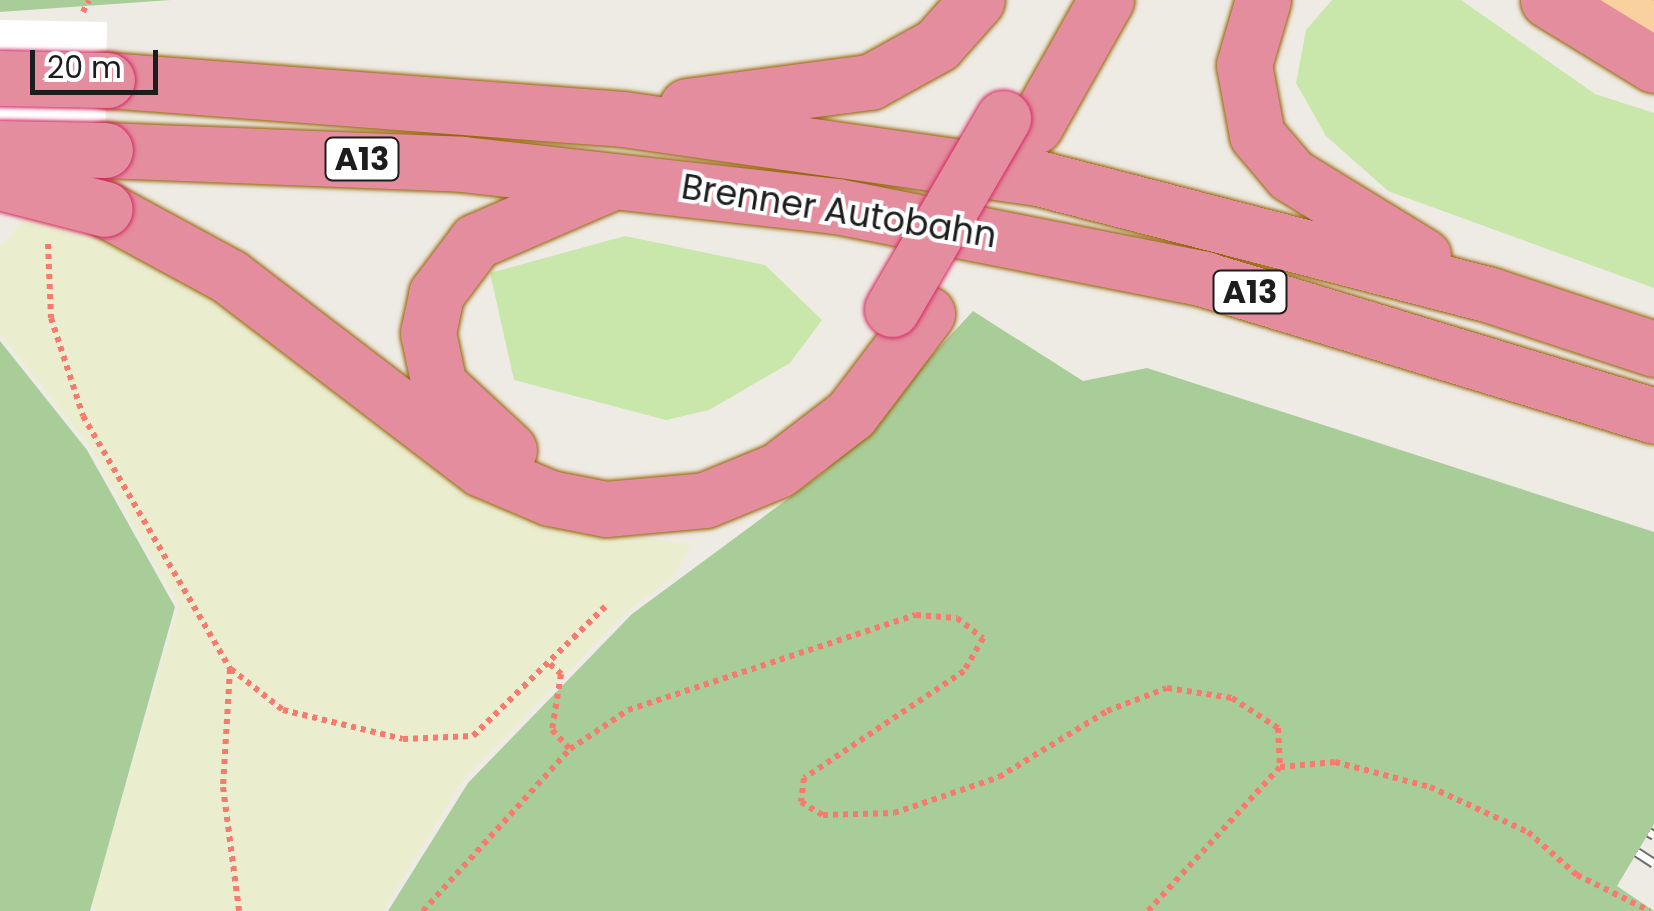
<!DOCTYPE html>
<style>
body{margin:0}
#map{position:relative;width:1654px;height:911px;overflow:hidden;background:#eeebe4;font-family:Poppins,sans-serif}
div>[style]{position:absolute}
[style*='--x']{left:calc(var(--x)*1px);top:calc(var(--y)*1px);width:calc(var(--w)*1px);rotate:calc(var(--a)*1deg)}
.farmland>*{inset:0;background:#ebedcf}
.grass>*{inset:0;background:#c9e7ab}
.forest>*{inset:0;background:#a9cd99}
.pier>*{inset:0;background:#fff}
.path>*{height:6px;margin-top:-3px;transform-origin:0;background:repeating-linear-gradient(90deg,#f67a6d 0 5px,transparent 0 10px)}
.roads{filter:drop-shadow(0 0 2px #936204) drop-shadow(0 0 2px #936204)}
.primary>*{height:55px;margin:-27.5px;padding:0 27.5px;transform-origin:27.5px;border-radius:27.5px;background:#f9d19e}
.motorway>*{height:55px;margin:-27.5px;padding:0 27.5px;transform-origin:27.5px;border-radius:27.5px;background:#e48d9e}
.rail>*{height:11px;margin-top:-5.5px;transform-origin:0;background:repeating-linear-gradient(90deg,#fff 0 22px,#6b6b6b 0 44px);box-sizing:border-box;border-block:2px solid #6b6b6b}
.bridges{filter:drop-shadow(0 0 2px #d42965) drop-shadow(0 0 2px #d42965)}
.motorway-bridge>*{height:55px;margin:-27.5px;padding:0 27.5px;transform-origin:27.5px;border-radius:27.5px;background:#e48d9e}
span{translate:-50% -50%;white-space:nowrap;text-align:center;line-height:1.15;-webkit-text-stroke:8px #fff;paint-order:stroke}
.shield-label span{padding:2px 8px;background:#fff;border:2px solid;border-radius:8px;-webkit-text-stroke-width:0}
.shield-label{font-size:32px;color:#1d1d1d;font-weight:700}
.street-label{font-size:35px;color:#1d1d1d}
.scale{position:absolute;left:30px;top:50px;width:128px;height:45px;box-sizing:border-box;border:5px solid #1d1d1d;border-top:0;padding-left:12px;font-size:30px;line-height:35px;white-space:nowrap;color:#1d1d1d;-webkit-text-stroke:8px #fff;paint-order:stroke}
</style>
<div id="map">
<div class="farmland">
<div style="clip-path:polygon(27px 216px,155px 256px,616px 533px,691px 545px,673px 577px,628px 610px,463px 780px,383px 911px,96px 911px,91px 904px,179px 606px,90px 446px,0 334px,0 246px)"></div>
</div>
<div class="grass">
<div style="clip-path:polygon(1332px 0,1461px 0,1595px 94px,1654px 113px,1654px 288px,1388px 191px,1326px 136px,1296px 83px,1306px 30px)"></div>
<div style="clip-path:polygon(625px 236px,765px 265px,822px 320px,790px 363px,709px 410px,666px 420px,514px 380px,490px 273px)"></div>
</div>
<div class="forest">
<div style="clip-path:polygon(0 0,171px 0,0 12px)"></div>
<div style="clip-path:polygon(973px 311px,1083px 381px,1147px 368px,1654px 532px,1654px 824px,1617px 886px,1654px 911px,388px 911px,468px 783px,632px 614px,824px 472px)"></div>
<div style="clip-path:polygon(0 341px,87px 450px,175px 607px,90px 911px,0 911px)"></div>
</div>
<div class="pier">
<div style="clip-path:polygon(0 20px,107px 22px,104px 234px,0 206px)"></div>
</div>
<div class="path">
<div style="--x:83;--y:12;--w:13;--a:-63"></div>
<div style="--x:48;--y:244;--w:74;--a:87.7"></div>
<div style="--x:51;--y:318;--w:103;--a:71.9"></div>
<div style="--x:83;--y:416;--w:293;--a:59.8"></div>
<div style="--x:230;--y:669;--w:118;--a:93.4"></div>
<div style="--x:223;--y:787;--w:125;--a:82.6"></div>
<div style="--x:550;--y:664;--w:15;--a:42"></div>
<div style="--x:561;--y:674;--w:57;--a:99.1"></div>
<div style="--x:552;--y:730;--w:26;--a:47"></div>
<div style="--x:231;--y:669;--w:66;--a:38.3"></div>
<div style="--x:283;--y:710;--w:123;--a:13.6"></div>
<div style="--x:403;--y:739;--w:70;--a:-2.5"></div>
<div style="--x:473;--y:736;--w:189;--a:-44.4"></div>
<div style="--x:1280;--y:767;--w:55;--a:-5.2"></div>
<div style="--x:1335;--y:762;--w:98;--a:14.7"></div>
<div style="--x:1430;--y:787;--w:108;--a:24.7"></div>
<div style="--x:1528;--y:832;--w:65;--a:41.3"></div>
<div style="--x:1577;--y:875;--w:81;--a:26.3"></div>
<div style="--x:423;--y:911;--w:219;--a:-47.8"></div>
<div style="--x:570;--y:749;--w:70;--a:-33.9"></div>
<div style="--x:628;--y:710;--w:303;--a:-18.3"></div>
<div style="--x:916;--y:615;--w:41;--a:4.2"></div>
<div style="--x:957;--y:618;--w:33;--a:38"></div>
<div style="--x:983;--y:638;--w:38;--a:120"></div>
<div style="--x:964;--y:671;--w:192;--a:146.2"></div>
<div style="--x:804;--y:778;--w:24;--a:97"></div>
<div style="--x:801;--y:802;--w:26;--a:31"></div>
<div style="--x:823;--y:815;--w:71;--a:-1.6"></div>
<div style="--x:894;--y:813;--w:111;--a:-18.9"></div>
<div style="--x:999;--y:777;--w:127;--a:-31.4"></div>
<div style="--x:1107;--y:711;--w:64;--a:-21"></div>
<div style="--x:1167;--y:688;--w:66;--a:8.7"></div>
<div style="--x:1232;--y:698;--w:55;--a:33.1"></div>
<div style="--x:1278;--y:728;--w:39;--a:87"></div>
<div style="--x:1280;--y:767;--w:195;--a:132.5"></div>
</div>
<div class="roads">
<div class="primary">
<div style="--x:1602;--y:0;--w:62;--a:32.4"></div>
</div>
<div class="motorway">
<div style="--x:1263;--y:0;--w:68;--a:106.3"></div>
<div style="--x:1244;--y:65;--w:71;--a:79.5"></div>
<div style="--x:1257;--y:135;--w:52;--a:49.6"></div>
<div style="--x:1291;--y:175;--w:155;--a:31.5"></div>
<div style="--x:1548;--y:0;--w:124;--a:31.5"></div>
<div style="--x:107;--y:80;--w:517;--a:4.32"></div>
<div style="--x:623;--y:119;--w:419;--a:8.1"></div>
<div style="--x:1038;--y:178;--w:467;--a:14.5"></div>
<div style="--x:1490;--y:295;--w:173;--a:18.2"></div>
<div style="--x:687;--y:106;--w:185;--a:-7.5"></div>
<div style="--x:870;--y:82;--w:77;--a:-28.9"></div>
<div style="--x:937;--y:45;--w:60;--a:-48.4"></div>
<div style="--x:1035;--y:126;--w:145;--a:-60.6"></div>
<div style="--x:105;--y:150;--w:357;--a:2.2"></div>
<div style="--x:462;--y:164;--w:377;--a:6.4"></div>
<div style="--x:837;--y:206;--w:374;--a:11.2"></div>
<div style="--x:1204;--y:279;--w:470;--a:16.9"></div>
<div style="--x:105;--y:209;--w:142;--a:28.5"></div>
<div style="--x:230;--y:277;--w:316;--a:37.4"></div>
<div style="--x:481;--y:469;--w:75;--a:22.8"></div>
<div style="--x:550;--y:498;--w:57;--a:11.1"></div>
<div style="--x:606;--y:509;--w:99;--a:-5.2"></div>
<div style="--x:705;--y:500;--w:79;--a:-22.3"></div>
<div style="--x:778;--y:470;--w:92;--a:-37.5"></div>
<div style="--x:851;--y:414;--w:126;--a:-52.8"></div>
<div style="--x:509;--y:450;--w:96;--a:-137.1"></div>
<div style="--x:439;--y:385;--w:53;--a:-101.9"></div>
<div style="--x:428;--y:333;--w:40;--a:-78"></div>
<div style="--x:436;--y:294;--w:66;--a:-53"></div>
<div style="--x:476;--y:241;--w:146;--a:-23.4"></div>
</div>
</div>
<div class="rail">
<div style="--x:1649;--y:832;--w:6;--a:31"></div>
<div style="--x:1637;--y:852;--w:20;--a:33"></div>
</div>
<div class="bridges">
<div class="motorway-bridge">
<div style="--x:0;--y:78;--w:107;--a:1.1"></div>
<div style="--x:0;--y:148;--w:105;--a:1.1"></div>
<div style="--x:0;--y:182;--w:108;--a:14.4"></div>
<div style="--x:892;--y:309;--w:221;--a:-59.8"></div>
</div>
</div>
<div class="shield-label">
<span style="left:362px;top:159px">A13</span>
<span style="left:1250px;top:292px">A13</span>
</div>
<div class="street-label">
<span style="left:839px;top:211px;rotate:9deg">Brenner Autobahn</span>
</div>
<div class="scale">20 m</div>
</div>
